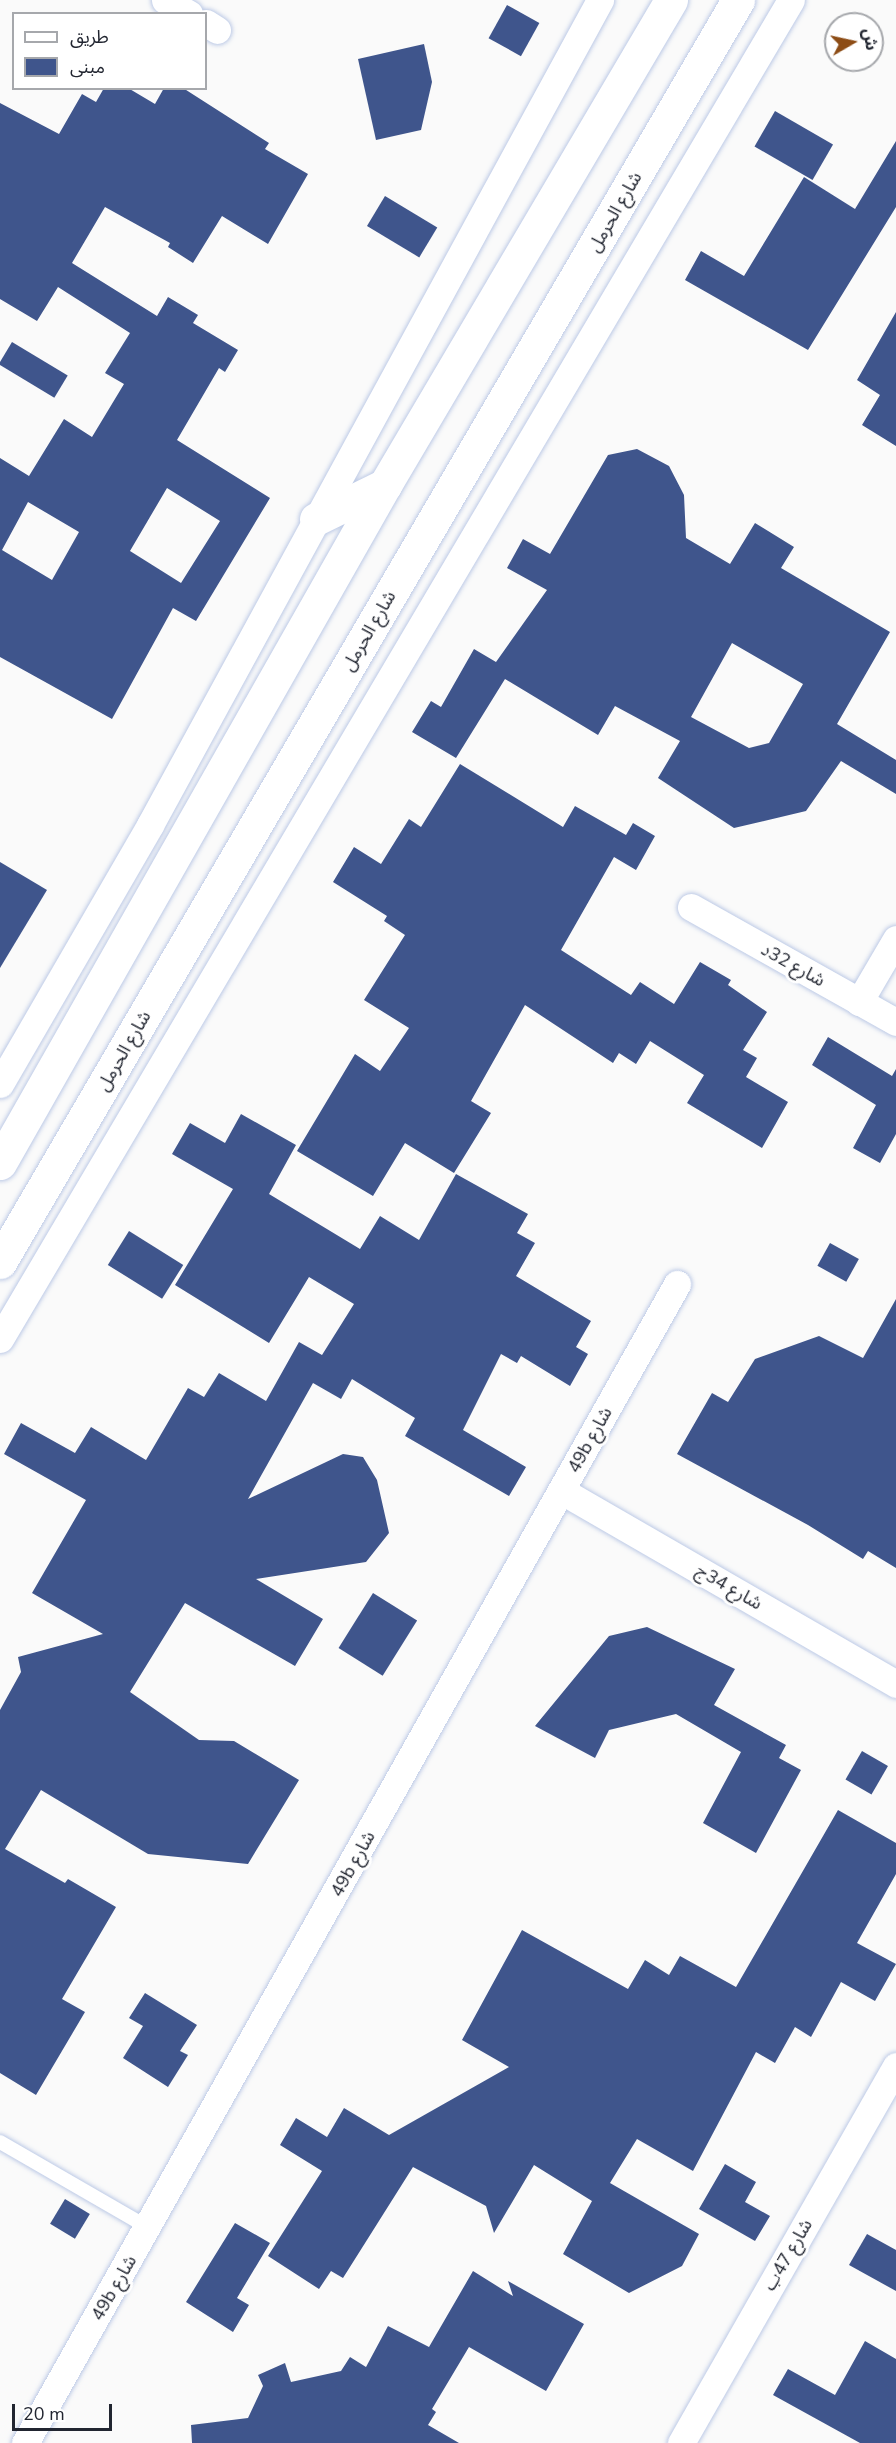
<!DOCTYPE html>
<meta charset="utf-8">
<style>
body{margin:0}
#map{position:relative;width:896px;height:2443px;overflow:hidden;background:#fafafa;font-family:"Nunito Sans","Noto Sans Arabic",sans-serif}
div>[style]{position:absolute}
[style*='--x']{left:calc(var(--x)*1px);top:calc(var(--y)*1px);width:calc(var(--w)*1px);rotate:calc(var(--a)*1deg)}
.building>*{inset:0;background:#3f558c;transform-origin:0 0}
.roads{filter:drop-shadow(0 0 2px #bdcae6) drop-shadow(0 0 2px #bdcae6)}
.service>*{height:14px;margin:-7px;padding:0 7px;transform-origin:7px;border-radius:7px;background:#fff}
.minor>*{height:27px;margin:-13.5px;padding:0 13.5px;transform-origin:13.5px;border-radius:13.5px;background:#fff}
.tertiary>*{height:33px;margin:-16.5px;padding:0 16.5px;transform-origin:16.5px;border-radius:16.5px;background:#fff}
span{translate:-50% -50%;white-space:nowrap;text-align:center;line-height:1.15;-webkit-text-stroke:6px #fff;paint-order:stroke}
.street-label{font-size:18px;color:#212530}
.legend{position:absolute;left:12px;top:12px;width:195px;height:78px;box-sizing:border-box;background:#fff;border:2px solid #a6a8ac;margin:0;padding:8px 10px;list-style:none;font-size:18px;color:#212530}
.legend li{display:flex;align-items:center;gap:12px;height:30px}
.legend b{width:30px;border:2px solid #a6a8ac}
.north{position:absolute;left:824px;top:12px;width:60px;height:60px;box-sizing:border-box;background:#fff;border:2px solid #a6a8ac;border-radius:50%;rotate:81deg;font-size:16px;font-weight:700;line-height:24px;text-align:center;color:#212530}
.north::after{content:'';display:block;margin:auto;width:21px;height:27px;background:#8d4d16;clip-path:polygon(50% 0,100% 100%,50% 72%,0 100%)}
.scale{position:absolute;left:12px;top:2404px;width:100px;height:27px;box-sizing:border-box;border:3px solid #212530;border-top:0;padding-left:8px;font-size:18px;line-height:21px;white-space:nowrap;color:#212530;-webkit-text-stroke:4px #fff;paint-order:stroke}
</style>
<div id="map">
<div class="building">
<div style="left:507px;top:5px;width:37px;height:38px;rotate:29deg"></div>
<div style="clip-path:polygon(424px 44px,432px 82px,421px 130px,376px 140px,358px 59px)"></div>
<div style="clip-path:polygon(evenodd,104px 88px,128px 88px,155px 104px,164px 88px,183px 88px,269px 143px,265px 149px,308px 174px,268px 244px,222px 216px,193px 263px,168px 247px,170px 243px,105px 207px,72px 263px,157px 316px,168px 297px,198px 315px,193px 323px,238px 350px,225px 372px,219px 368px,177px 440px,270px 498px,196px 621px,173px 608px,112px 719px,0 657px,0 458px,29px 476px,64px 419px,92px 437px,124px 384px,105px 373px,130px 333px,58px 287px,37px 321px,0 299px,0 103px,59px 134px,82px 94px,96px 102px,104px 88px,167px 488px,220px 521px,181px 583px,130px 551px,167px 488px,104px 88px,28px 502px,79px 532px,52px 580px,2px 550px,28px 502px)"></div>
<div style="left:775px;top:111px;width:67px;height:41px;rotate:30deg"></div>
<div style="clip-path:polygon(896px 141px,896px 207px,808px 350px,685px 280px,701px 251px,744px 276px,804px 177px,855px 209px)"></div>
<div style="left:385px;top:196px;width:61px;height:35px;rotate:31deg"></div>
<div style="clip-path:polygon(896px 312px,896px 446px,862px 425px,880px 395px,857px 380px)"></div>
<div style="left:12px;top:342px;width:65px;height:26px;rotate:31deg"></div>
<div style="clip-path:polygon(evenodd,637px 449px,669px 466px,684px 495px,686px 538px,730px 564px,755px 523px,794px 547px,781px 568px,890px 632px,837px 724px,896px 760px,896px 794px,841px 761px,806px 811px,734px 828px,658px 778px,680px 741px,615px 706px,598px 735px,505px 679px,456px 758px,412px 732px,431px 701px,441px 707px,474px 649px,496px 662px,547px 590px,507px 568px,523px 539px,550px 554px,608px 455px,637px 449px,732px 643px,803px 684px,769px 743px,749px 748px,691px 717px,732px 643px)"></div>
<div style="clip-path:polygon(460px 764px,563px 827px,575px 806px,626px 835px,633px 823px,655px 836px,636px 870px,614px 857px,561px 950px,631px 995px,640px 982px,674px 1004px,700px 962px,731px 980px,728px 985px,767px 1012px,743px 1050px,757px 1058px,746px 1077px,788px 1102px,762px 1148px,687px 1103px,704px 1075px,650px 1041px,636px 1064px,619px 1053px,613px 1063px,525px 1005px,471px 1101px,491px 1113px,454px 1173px,405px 1143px,373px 1196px,297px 1151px,355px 1054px,380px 1071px,409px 1028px,364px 1000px,405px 935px,384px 921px,387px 916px,333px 882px,354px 847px,381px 864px,409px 819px,421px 827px)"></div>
<div style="clip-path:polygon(0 862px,47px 890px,0 968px)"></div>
<div style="clip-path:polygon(828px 1037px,892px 1076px,896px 1069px,896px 1134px,880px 1163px,853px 1148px,876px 1105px,812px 1065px)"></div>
<div style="clip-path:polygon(241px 1114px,296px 1145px,269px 1194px,360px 1249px,380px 1216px,419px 1240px,456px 1174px,528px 1214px,517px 1233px,535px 1243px,516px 1276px,591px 1321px,576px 1347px,588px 1354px,570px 1386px,521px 1356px,517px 1363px,501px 1354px,463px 1430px,526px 1467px,509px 1496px,405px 1436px,415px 1418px,352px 1379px,341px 1399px,313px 1383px,248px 1499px,343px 1454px,363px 1457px,377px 1480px,389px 1533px,366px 1562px,256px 1579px,323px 1619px,295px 1666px,185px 1603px,130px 1692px,199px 1740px,234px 1741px,299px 1780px,248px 1864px,148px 1854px,41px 1790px,5px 1849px,65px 1883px,68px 1879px,116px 1907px,62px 1999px,85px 2012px,36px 2095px,0 2073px,0 1710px,21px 1672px,18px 1657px,103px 1634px,32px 1593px,86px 1500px,4px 1454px,21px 1423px,75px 1453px,91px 1427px,146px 1460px,188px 1388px,204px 1397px,219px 1373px,266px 1401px,299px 1342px,322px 1355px,354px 1304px,309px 1277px,269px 1343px,175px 1285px,233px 1189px,172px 1154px,190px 1123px,225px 1143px)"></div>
<div style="left:129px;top:1231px;width:64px;height:40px;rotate:32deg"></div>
<div style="left:830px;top:1243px;width:33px;height:26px;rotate:29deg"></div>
<div style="clip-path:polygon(896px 1299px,896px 1568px,868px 1551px,863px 1559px,808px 1525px,677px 1454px,712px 1393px,728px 1402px,755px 1359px,819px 1336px,863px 1358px)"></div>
<div style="left:373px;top:1593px;width:52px;height:65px;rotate:32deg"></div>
<div style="clip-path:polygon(647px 1627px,735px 1669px,714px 1705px,786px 1745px,779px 1758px,801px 1770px,756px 1853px,703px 1823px,741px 1752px,676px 1714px,609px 1730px,595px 1758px,535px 1726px,609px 1636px)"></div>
<div style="left:862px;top:1751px;width:30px;height:33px;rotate:30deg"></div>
<div style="clip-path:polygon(838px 1810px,896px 1843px,896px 1874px,857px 1943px,896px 1964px,875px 2001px,841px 1982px,811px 2037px,795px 2027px,775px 2063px,756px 2052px,693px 2171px,637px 2139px,610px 2183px,699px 2234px,682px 2266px,629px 2293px,563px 2254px,592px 2201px,534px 2165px,494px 2233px,486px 2206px,413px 2167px,343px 2278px,331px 2271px,319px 2289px,268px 2256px,322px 2171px,280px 2145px,296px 2118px,327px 2137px,344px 2108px,389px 2135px,509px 2067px,462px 2040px,522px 1930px,628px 1989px,645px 1960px,669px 1975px,680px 1956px,736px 1987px)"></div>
<div style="clip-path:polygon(145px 1993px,197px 2025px,180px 2051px,188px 2055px,168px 2087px,123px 2058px,143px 2026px,129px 2018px)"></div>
<div style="clip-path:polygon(725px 2164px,756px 2182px,745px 2202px,770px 2216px,755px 2241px,699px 2209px)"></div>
<div style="left:65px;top:2199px;width:29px;height:29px;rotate:31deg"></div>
<div style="clip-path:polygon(235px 2223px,270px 2243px,237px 2298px,249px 2305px,233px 2332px,186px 2302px)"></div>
<div style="clip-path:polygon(867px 2234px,896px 2250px,896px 2291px,849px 2265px)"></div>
<div style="clip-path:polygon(473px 2271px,513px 2296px,508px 2281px,584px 2324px,546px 2391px,469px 2347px,432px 2409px,436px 2412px,428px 2425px,459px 2443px,192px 2443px,191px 2425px,248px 2418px,263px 2386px,258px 2375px,285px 2363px,291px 2382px,341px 2371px,350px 2357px,366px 2367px,388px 2326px,429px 2347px)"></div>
<div style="clip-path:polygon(865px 2341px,896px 2359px,896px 2443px,860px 2443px,773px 2395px,788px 2369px,835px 2395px)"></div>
</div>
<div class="roads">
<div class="service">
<div style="--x:0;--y:2142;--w:172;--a:30"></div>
</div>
<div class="minor">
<div style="--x:165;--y:0;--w:28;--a:30"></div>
<div style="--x:206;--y:23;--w:13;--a:32"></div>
<div style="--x:691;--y:907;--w:235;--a:29.3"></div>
<div style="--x:859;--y:1002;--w:73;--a:-59.6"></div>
<div style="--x:0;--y:1084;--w:299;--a:-59.9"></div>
<div style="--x:150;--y:825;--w:940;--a:-61.39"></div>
<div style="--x:0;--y:1339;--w:1555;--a:-59.43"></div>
<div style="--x:562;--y:1491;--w:386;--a:30"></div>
<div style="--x:25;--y:2443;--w:1330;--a:-60.64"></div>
<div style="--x:681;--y:2443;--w:434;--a:-60.3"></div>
</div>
<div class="tertiary">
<div style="--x:316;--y:519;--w:77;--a:-26.2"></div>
<div style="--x:0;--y:1163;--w:780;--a:-60.41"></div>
<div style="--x:385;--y:485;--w:563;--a:-59.47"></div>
<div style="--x:0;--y:1262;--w:1462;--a:-59.68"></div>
</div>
</div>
<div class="street-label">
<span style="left:615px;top:212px;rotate:-60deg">شارع الحرمل</span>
<span style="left:369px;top:631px;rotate:-60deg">شارع الحرمل</span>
<span style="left:793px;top:965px;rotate:29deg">شارع 32د</span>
<span style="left:124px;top:1051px;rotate:-60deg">شارع الحرمل</span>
<span style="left:590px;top:1440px;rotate:-61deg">49b شارع</span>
<span style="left:729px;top:1587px;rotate:30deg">شارع 34ج</span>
<span style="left:353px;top:1864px;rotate:-61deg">49b شارع</span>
<span style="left:788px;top:2255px;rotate:-60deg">شارع 47ب</span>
<span style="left:114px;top:2288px;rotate:-60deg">49b شارع</span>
</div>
<ul class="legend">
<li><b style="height:8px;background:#fff"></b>طريق</li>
<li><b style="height:16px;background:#3f558c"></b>مبنى</li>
</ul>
<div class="north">ش</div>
<div class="scale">20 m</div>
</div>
